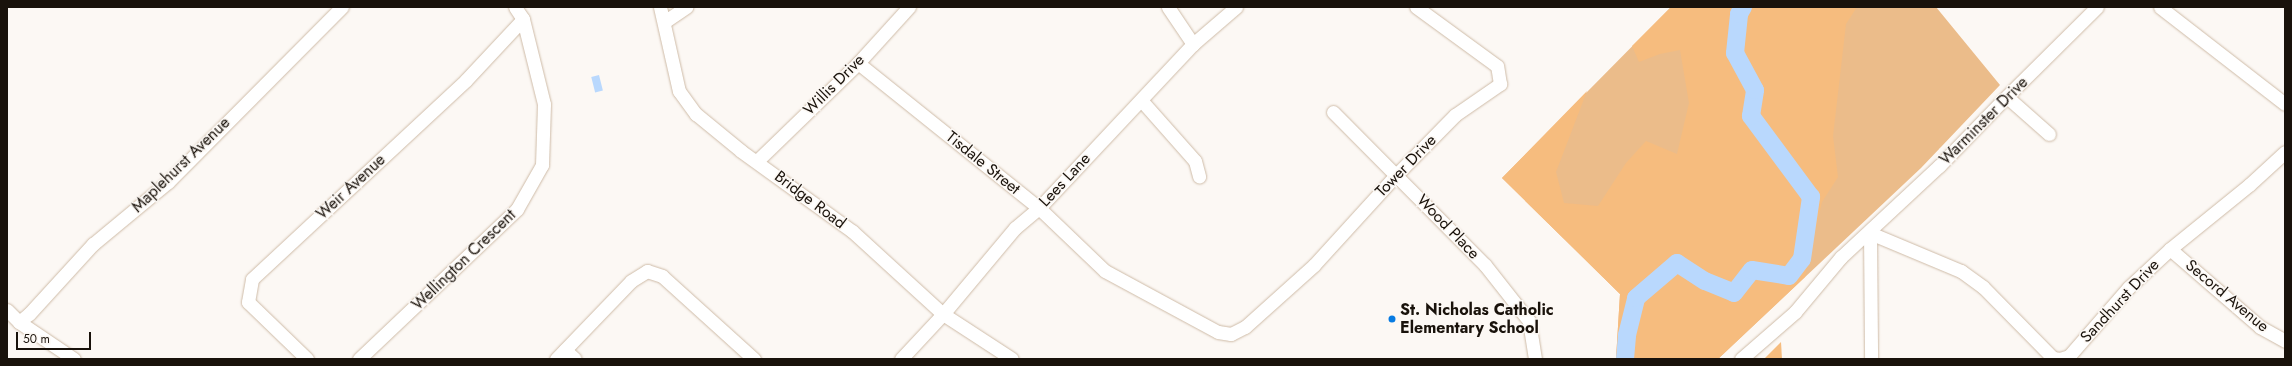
<!DOCTYPE html>
<style>
body{margin:0}
#map{position:relative;width:2292px;height:366px;overflow:hidden;background:#fcf8f4;font-family:Jost,sans-serif}
div>[style]{position:absolute}
[style*='--x']{left:calc(var(--x)*1px);top:calc(var(--y)*1px);width:calc(var(--w)*1px);rotate:calc(var(--a)*1deg)}
.green>*{inset:0;background:#ebbc8a}
.forest>*{inset:0;background:#f6bc7e}
.water>*{inset:0;background:#b9d8fd;transform-origin:0 0}
.river>*{height:18px;margin:-9px;padding:0 9px;transform-origin:9px;border-radius:9px;background:#b9d8fd}
.roads{filter:drop-shadow(0 0 1px #cebba7) drop-shadow(0 0 1px #cebba7)}
.minor>*{height:13px;margin:-6.5px;padding:0 6.5px;transform-origin:6.5px;border-radius:6.5px;background:#fff}
.dots>*{width:11px;height:11px;translate:-50% -50%;box-sizing:border-box;border:2px solid #fcf8f4;border-radius:50%}
span{translate:-50% -50%;white-space:nowrap;text-align:center;line-height:1.15;-webkit-text-stroke:3px #fcf8f4;paint-order:stroke}
.street-label{font-size:16px;color:#19120b}
.poi-label{font-size:16px;color:#19120b;font-weight:700}
.left{translate:0 -50%;text-align:left}
.frame{position:absolute;inset:0;border:8px solid #19120b;pointer-events:none}
.scale{position:absolute;left:16px;top:332px;width:75px;height:18px;box-sizing:border-box;border:2px solid #19120b;border-top:0;padding-left:5px;font-size:12px;line-height:14px;white-space:nowrap;color:#19120b;-webkit-text-stroke:3px #fcf8f4;paint-order:stroke}
</style>
<div id="map">
<div class="green">
<div style="clip-path:polygon(1671px 7px,1936px 7px,2000px 85px,1921px 168px,1718px 359px,1616px 359px,1620px 294px,1502px 178px)"></div>
</div>
<div class="forest">
<div style="clip-path:polygon(1671px 7px,1857px 7px,1846px 24px,1833px 136px,1838px 177px,1822px 202px,1805px 277px,1718px 359px,1616px 359px,1620px 294px,1502px 178px,1587px 91px,1556px 172px,1564px 203px,1598px 206px,1626px 163px,1646px 141px,1677px 154px,1689px 103px,1680px 50px,1660px 54px,1639px 62px,1632px 46px)"></div>
<div style="clip-path:polygon(1781px 342px,1782px 359px,1764px 359px)"></div>
</div>
<div class="water">
<div style="left:599px;top:75px;width:16px;height:8px;rotate:76deg"></div>
</div>
<div class="river">
<div style="--x:1625;--y:359;--w:24;--a:-85"></div>
<div style="--x:1627;--y:335;--w:38;--a:-76"></div>
<div style="--x:1636;--y:298;--w:54;--a:-40.5"></div>
<div style="--x:1677;--y:263;--w:33;--a:33"></div>
<div style="--x:1705;--y:281;--w:31;--a:22"></div>
<div style="--x:1734;--y:293;--w:29;--a:-52"></div>
<div style="--x:1752;--y:270;--w:37;--a:9"></div>
<div style="--x:1789;--y:276;--w:21;--a:-53"></div>
<div style="--x:1802;--y:259;--w:63;--a:-81.7"></div>
<div style="--x:1811;--y:197;--w:101;--a:-126.5"></div>
<div style="--x:1751;--y:116;--w:26;--a:-81"></div>
<div style="--x:1755;--y:90;--w:42;--a:-118.4"></div>
<div style="--x:1735;--y:53;--w:39;--a:-84"></div>
<div style="--x:1739;--y:14;--w:8;--a:-60"></div>
</div>
<div class="roads">
<div class="minor">
<div style="--x:660;--y:7;--w:86;--a:77.3"></div>
<div style="--x:679;--y:91;--w:29;--a:54"></div>
<div style="--x:696;--y:114;--w:58;--a:39.4"></div>
<div style="--x:741;--y:151;--w:137;--a:35.8"></div>
<div style="--x:852;--y:231;--w:123;--a:42.4"></div>
<div style="--x:943;--y:314;--w:82;--a:33.1"></div>
<div style="--x:1168;--y:7;--w:45;--a:56"></div>
<div style="--x:2160;--y:7;--w:158;--a:37.8"></div>
<div style="--x:664;--y:22;--w:27;--a:-34"></div>
<div style="--x:858;--y:63;--w:232;--a:38.7"></div>
<div style="--x:1039;--y:208;--w:91;--a:43.7"></div>
<div style="--x:1105;--y:271;--w:128;--a:28.4"></div>
<div style="--x:1218;--y:332;--w:13;--a:9"></div>
<div style="--x:1231;--y:334;--w:16;--a:-27"></div>
<div style="--x:1245;--y:327;--w:93;--a:-41.9"></div>
<div style="--x:1314;--y:265;--w:122;--a:-47.7"></div>
<div style="--x:1396;--y:175;--w:84;--a:-45.5"></div>
<div style="--x:1455;--y:115;--w:55;--a:-34.6"></div>
<div style="--x:1500;--y:84;--w:18;--a:-99"></div>
<div style="--x:1497;--y:66;--w:100;--a:-143.9"></div>
<div style="--x:2007;--y:97;--w:56;--a:41.4"></div>
<div style="--x:1141;--y:100;--w:81;--a:48.5"></div>
<div style="--x:1195;--y:161;--w:16;--a:75"></div>
<div style="--x:1333;--y:112;--w:216;--a:45.2"></div>
<div style="--x:1485;--y:265;--w:71;--a:51.8"></div>
<div style="--x:1529;--y:321;--w:38;--a:81"></div>
<div style="--x:757;--y:161;--w:141;--a:-44.1"></div>
<div style="--x:858;--y:63;--w:76;--a:-47.7"></div>
<div style="--x:1870;--y:233;--w:99;--a:22.7"></div>
<div style="--x:1961;--y:271;--w:27;--a:36"></div>
<div style="--x:1983;--y:287;--w:100;--a:45.4"></div>
<div style="--x:2053;--y:358;--w:7;--a:8"></div>
<div style="--x:2060;--y:359;--w:9;--a:-18"></div>
<div style="--x:2069;--y:356;--w:91;--a:-49"></div>
<div style="--x:2129;--y:287;--w:56;--a:-42.8"></div>
<div style="--x:2170;--y:249;--w:102;--a:-39"></div>
<div style="--x:2249;--y:185;--w:49;--a:-42.5"></div>
<div style="--x:1870;--y:233;--w:126;--a:89.5"></div>
<div style="--x:2170;--y:249;--w:119;--a:40.9"></div>
<div style="--x:2260;--y:327;--w:29;--a:29"></div>
<div style="--x:7;--y:310;--w:17;--a:45"></div>
<div style="--x:19;--y:322;--w:66;--a:33.9"></div>
<div style="--x:19;--y:322;--w:13;--a:-39"></div>
<div style="--x:29;--y:314;--w:95;--a:-47.6"></div>
<div style="--x:93;--y:244;--w:97;--a:-39.6"></div>
<div style="--x:168;--y:182;--w:247;--a:-45.2"></div>
<div style="--x:565;--y:350;--w:13;--a:42"></div>
<div style="--x:307;--y:359;--w:82;--a:-136"></div>
<div style="--x:248;--y:302;--w:23;--a:-80"></div>
<div style="--x:252;--y:279;--w:292;--a:-42.9"></div>
<div style="--x:466;--y:80;--w:83;--a:-46.9"></div>
<div style="--x:359;--y:359;--w:218;--a:-43.5"></div>
<div style="--x:517;--y:209;--w:51;--a:-60.4"></div>
<div style="--x:542;--y:165;--w:61;--a:-88.1"></div>
<div style="--x:544;--y:104;--w:88;--a:-103.9"></div>
<div style="--x:523;--y:19;--w:14;--a:-124"></div>
<div style="--x:556;--y:359;--w:108;--a:-46.1"></div>
<div style="--x:631;--y:281;--w:19;--a:-32"></div>
<div style="--x:647;--y:271;--w:16;--a:18"></div>
<div style="--x:662;--y:276;--w:124;--a:42.1"></div>
<div style="--x:901;--y:359;--w:62;--a:-47"></div>
<div style="--x:943;--y:314;--w:112;--a:-50.1"></div>
<div style="--x:1015;--y:228;--w:31;--a:-40"></div>
<div style="--x:1039;--y:208;--w:225;--a:-46.8"></div>
<div style="--x:1193;--y:44;--w:57;--a:-40.7"></div>
<div style="--x:1741;--y:359;--w:72;--a:-41"></div>
<div style="--x:1795;--y:312;--w:72;--a:-50.1"></div>
<div style="--x:1841;--y:257;--w:134;--a:-42.9"></div>
<div style="--x:1939;--y:166;--w:89;--a:-45.9"></div>
<div style="--x:2001;--y:102;--w:135;--a:-44.7"></div>
</div>
</div>
<div class="dots">
<div style="left:1392px;top:319px;background:#077be2"></div>
</div>
<div class="street-label">
<span style="left:834px;top:85px;rotate:-45deg">Willis Drive</span>
<span style="left:1984px;top:121px;rotate:-45deg">Warminster Drive</span>
<span style="left:983px;top:163px;rotate:39deg">Tisdale Street</span>
<span style="left:181px;top:165px;rotate:-44deg">Maplehurst Avenue</span>
<span style="left:1406px;top:166px;rotate:-46deg">Tower Drive</span>
<span style="left:1065px;top:180px;rotate:-47deg">Lees Lane</span>
<span style="left:351px;top:187px;rotate:-43deg">Weir Avenue</span>
<span style="left:810px;top:200px;rotate:37deg">Bridge Road</span>
<span style="left:1448px;top:227px;rotate:46deg">Wood Place</span>
<span style="left:464px;top:260px;rotate:-44deg">Wellington Crescent</span>
<span style="left:2227px;top:296px;rotate:40deg">Secord Avenue</span>
<span style="left:2120px;top:301px;rotate:-47deg">Sandhurst Drive</span>
</div>
<div class="poi-label">
<span class="left" style="left:1400px;top:319px">St. Nicholas Catholic<br>Elementary School</span>
</div>
<div class="frame"></div>
<div class="scale">50 m</div>
</div>
